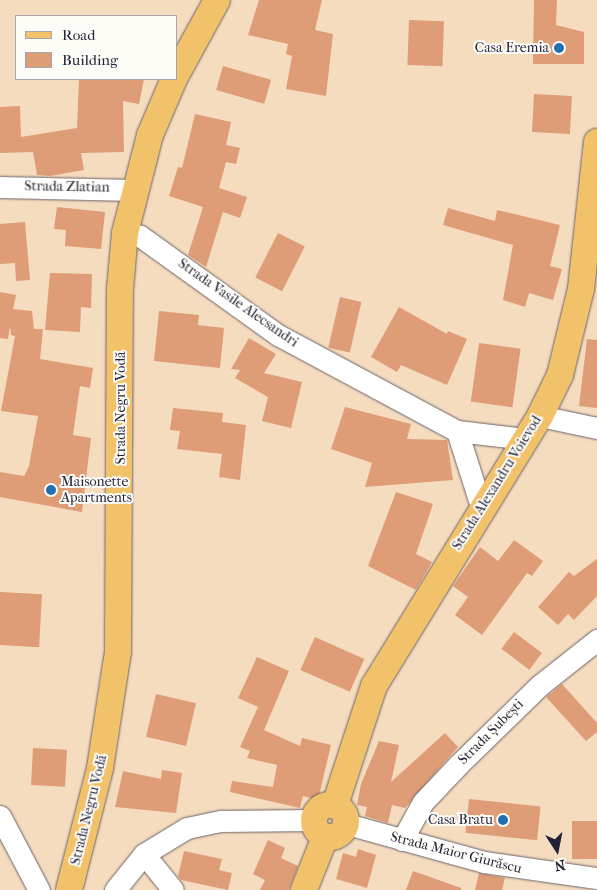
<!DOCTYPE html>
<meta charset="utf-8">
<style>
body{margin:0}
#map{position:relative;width:597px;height:890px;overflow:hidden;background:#f5dcbf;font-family:"IM FELL French Canon",serif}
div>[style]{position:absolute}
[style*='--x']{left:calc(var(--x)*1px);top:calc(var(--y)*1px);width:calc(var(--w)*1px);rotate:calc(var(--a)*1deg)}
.building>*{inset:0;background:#de9c77;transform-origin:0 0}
.roads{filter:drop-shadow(0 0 1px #6c6369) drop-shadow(0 0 1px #6c6369)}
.minor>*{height:21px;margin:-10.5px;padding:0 10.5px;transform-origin:10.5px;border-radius:10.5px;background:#fff}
.major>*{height:26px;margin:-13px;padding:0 13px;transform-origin:13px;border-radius:13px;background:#f2c26a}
.major>.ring{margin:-13px;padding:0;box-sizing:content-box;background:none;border:26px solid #f2c26a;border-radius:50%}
.dots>*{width:14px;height:14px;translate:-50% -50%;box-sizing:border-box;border:2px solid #fdfcf7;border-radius:50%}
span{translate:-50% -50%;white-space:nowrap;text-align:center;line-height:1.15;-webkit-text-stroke:4px #fdfcf7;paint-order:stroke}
.poi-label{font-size:14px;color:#22223b}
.right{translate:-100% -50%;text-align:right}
.left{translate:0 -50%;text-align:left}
.street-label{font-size:14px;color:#22223b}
.legend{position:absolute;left:15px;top:15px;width:162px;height:65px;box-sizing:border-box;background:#fdfcf7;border:1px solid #a5a5ac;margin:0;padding:6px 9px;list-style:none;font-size:15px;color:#22223b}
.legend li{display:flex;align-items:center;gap:10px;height:25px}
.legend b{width:25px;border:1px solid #a5a5ac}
.north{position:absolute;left:532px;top:825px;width:50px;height:50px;-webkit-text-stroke:4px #fdfcf7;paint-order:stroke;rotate:169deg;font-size:14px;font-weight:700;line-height:20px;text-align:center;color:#22223b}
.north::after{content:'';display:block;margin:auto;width:18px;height:22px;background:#22223b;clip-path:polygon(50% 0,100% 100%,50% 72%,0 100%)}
</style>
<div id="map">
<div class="building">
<div style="clip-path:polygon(259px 0,322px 0,315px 30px,333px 34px,326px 96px,286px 89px,292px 56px,286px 54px,288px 44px,248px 35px)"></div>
<div style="clip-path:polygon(534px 0,557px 0,556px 25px,584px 32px,584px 64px,533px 64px)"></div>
<div style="left:409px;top:20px;width:35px;height:45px;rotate:2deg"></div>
<div style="left:223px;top:66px;width:50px;height:25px;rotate:16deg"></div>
<div style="clip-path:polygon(79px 79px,144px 79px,139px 104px,123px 101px,124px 152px,81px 153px,84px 170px,50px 176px,37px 175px,33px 152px,0 153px,0 107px,20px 106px,21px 137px,77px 128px)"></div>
<div style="left:534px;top:94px;width:38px;height:38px;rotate:3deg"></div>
<div style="clip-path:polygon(195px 114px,231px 122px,226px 145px,240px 148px,236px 164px,226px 162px,219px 188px,247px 197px,240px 218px,223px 212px,206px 267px,188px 255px,203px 207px,169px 196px,178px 167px,182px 168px)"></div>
<div style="clip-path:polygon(57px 207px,105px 212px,101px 249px,65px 246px,66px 230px,54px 229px)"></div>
<div style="clip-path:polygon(448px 208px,495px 221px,497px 210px,560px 225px,550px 266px,562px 269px,553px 300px,529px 293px,525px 307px,503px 300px,513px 245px,443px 225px)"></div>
<div style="clip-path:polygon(25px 222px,30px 280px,16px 281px,15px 263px,0 264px,0 224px)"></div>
<div style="left:278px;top:233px;width:30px;height:50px;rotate:27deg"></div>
<div style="clip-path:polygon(50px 273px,92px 274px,91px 308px,81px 307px,80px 332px,45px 330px)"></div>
<div style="clip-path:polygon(0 292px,16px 295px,13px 309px,32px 311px,34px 329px,43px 329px,40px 359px,93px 368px,90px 388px,80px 386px,73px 435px,91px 438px,82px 512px,0 497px,0 472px,24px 476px,29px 466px,38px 416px,1px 411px,15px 336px,11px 335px,10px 326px,8px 339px,0 338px)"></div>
<div style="left:340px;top:297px;width:22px;height:52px;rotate:13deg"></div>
<div style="clip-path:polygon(399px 307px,447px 334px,448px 331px,467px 339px,447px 385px,401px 365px,397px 372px,371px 357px)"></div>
<div style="clip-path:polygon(159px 311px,199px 315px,198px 325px,224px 328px,220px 368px,154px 361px)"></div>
<div style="clip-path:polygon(249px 338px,276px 354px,264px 373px,302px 382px,291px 428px,262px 421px,268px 397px,235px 378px,240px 370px,231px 369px)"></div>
<div style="clip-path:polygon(587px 339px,597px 340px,597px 408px,579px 406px)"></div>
<div style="left:479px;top:343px;width:42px;height:59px;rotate:8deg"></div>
<div style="clip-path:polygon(345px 407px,411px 424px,407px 439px,447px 440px,453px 480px,365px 487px,372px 463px,331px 449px)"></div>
<div style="clip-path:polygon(173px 408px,223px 413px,222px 422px,246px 425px,240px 480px,219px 477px,222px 454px,177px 449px,180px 431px,170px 430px)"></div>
<div style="clip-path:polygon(396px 492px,433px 504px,416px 554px,432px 562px,416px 590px,368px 566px)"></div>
<div style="clip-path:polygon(514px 540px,543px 561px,532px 576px,527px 573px,482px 635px,455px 615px,468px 597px,453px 586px,480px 547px,498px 561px)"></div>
<div style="clip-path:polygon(597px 559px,597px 596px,574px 620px,568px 614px,558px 625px,538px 607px,569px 572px,574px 576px)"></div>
<div style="left:0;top:592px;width:42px;height:53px;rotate:3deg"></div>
<div style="left:514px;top:632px;width:35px;height:21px;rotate:37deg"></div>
<div style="left:315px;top:637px;width:54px;height:36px;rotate:24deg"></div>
<div style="clip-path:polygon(257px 657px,289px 671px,264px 730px,300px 746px,302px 738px,331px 745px,318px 800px,303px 796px,300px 808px,230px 792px,232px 781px,273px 787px,277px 765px,247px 758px,250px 751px,240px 747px,258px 707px,238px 698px)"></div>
<div style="clip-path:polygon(562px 684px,597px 723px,597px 732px,586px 741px,546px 697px)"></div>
<div style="left:156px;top:694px;width:41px;height:44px;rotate:13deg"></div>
<div style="clip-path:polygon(445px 733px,458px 747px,405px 808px,392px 805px,388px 823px,365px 816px,367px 807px,357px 805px,361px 784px,379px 741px,399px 745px,391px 782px)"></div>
<div style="left:33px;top:748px;width:34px;height:37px;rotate:3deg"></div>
<div style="clip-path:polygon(162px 770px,182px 773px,176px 813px,115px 807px,123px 771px,161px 779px)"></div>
<div style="left:469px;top:799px;width:72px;height:34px;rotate:6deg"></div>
<div style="left:572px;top:821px;width:25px;height:38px"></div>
<div style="clip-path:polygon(268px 840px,285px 848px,281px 858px,298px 866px,289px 890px,260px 890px,265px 880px,253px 874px)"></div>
<div style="clip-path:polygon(358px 849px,376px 855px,367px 888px,336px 879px,343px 853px,356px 857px)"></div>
<div style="clip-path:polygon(184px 851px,222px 859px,219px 870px,232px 873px,228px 890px,181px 880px,178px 876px)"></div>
<div style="clip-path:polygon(413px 871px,461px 888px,461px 890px,406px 890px)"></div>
<div style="clip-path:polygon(479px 873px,505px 878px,502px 890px,475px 890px)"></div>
</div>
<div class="roads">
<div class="minor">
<div style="--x:0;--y:187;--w:134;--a:1.3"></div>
<div style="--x:125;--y:233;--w:15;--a:11"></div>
<div style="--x:140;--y:236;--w:170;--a:35.7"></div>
<div style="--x:278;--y:335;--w:203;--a:28.2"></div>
<div style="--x:457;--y:431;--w:79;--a:72.3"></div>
<div style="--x:540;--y:416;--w:58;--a:11.9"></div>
<div style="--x:457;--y:431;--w:68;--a:6.7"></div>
<div style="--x:0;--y:816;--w:84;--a:62.2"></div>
<div style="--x:347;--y:824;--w:142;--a:15.5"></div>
<div style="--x:484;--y:862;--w:114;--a:8.1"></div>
<div style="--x:402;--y:840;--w:43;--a:-61.1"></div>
<div style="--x:423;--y:802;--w:52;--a:-46.5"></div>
<div style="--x:459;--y:764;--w:113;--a:-44.3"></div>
<div style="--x:540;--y:685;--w:73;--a:-38.3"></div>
<div style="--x:144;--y:854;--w:46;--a:51.1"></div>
<div style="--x:115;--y:890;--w:46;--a:-51.1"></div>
<div style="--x:144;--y:854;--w:50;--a:-31.2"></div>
<div style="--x:187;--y:828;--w:35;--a:-12"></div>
<div style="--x:221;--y:821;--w:92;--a:-0.6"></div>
</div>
<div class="major">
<div style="--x:176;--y:75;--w:85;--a:-61.3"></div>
<div class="ring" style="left:314px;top:805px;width:6px;height:6px"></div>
<div style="--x:335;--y:805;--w:125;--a:-71.9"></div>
<div style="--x:374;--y:686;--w:317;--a:-58.4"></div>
<div style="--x:540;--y:416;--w:46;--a:-64"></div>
<div style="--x:560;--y:375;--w:89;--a:-76.3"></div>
<div style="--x:581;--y:289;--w:148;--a:-83.8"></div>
<div style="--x:69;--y:890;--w:126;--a:-75.7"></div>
<div style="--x:100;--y:768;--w:117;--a:-81.2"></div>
<div style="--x:118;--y:652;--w:363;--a:-89.7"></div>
<div style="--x:120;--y:289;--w:56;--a:-84.9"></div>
<div style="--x:125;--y:233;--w:101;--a:-75.7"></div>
<div style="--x:150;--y:135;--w:61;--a:-66.8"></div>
<div style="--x:304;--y:890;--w:57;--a:-68.4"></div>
</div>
</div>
<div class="dots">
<div style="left:559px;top:48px;background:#1f6fb2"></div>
<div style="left:51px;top:490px;background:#1f6fb2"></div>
<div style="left:503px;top:820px;background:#1f6fb2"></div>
</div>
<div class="poi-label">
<span class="right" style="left:549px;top:48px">Casa Eremia</span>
<span class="left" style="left:61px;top:490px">Maisonette<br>Apartments</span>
<span class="right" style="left:493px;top:820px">Casa Bratu</span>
</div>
<div class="street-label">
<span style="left:67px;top:187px;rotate:1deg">Strada Zlatian</span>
<span style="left:238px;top:303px;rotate:35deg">Strada Vasile Alecsandri</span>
<span style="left:121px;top:408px;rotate:-90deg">Strada Negru Vodă</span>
<span style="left:497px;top:483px;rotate:-58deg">Strada Alexandru Voievod</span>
<span style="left:491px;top:732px;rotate:-45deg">Strada Șubești</span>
<span style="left:89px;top:810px;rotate:-76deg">Strada Negru Vodă</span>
<span style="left:456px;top:853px;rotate:14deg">Strada Maior Giurăscu</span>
</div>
<ul class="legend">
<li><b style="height:6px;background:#f2c26a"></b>Road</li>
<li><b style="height:14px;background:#de9c77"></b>Building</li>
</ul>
<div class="north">N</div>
</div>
